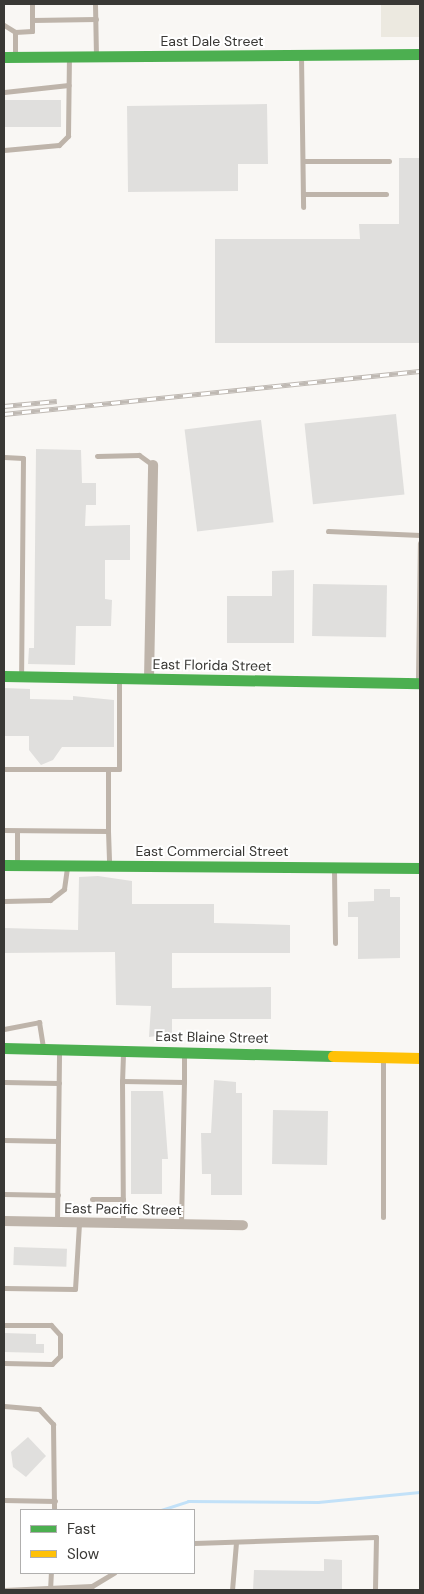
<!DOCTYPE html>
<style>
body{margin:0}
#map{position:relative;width:424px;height:1594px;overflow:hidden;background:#f9f7f4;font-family:"DM Sans",sans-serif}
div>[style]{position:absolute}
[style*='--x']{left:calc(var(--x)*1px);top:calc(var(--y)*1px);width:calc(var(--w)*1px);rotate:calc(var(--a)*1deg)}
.built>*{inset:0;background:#ece9e0;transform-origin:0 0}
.stream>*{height:3px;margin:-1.5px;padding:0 1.5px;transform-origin:1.5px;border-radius:1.5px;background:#c2e1f8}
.building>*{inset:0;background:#e0dfdd;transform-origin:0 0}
.lane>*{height:5px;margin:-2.5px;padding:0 2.5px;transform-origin:2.5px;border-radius:2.5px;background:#beb4aa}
.street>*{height:10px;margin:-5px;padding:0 5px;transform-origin:5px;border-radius:5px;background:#beb4aa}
.fast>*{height:11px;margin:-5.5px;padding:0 5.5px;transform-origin:5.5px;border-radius:5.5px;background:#4caf50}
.slow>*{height:11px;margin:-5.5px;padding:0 5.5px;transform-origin:5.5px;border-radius:5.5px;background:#ffc107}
.rail>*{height:5px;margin-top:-2.5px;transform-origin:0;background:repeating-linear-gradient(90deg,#fff 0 9px,#bfb9b3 0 18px);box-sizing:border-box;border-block:1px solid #bfb9b3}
span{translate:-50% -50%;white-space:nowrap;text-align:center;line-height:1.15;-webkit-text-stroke:4px #fff;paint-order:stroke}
.street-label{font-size:14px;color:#393835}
.frame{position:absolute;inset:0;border:5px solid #393835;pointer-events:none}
.legend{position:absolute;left:20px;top:1509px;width:175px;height:65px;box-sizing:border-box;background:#fff;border:1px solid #b0afae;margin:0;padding:6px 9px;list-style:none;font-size:15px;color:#393835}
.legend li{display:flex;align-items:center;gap:10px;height:25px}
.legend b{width:25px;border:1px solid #b0afae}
</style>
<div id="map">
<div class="built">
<div style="left:381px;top:4px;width:39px;height:33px"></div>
</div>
<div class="stream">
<div style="--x:161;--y:1510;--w:28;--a:-18"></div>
<div style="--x:188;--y:1501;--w:130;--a:0.4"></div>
<div style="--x:318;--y:1502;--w:102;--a:-5.6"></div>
</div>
<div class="building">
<div style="left:4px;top:100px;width:57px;height:27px"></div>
<div style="clip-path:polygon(267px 104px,268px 164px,238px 164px,238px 191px,128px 192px,127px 106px)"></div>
<div style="clip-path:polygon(399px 158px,420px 158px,420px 343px,215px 343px,215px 239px,360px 239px,359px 224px,399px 224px)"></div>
<div style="left:396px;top:414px;width:81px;height:92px;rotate:84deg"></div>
<div style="left:261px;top:420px;width:103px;height:77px;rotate:83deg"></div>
<div style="clip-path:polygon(36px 449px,81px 450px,82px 483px,96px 483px,96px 505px,86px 505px,85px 526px,130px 525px,130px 560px,105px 560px,105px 599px,112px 600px,111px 626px,76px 626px,75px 665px,28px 664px,29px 648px,34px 648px)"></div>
<div style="clip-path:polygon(294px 570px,294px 643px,227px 643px,227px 596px,272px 596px,272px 571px)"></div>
<div style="left:313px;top:584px;width:74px;height:52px;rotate:1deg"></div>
<div style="clip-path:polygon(4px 688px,30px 689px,30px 699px,73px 700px,73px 696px,114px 700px,114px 747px,62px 747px,53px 760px,41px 765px,29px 750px,29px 736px,4px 736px)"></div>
<div style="clip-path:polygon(98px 876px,132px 881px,132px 904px,214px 904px,214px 923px,290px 925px,290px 953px,172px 953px,172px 988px,271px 987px,271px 1019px,172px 1019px,172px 1034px,149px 1037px,151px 1006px,116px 1005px,115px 952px,4px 953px,4px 928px,78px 930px,79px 877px)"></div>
<div style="clip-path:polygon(374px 889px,390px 889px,390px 897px,400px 897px,400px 958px,358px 959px,358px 917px,348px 917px,348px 902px,374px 901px)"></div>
<div style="clip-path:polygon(214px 1080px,236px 1082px,236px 1093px,242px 1093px,242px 1195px,211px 1195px,211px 1174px,202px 1174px,201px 1133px,211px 1133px)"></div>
<div style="clip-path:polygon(131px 1091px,163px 1091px,168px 1159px,162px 1159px,162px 1194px,131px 1194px)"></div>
<div style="left:273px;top:1110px;width:55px;height:54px;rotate:1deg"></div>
<div style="left:14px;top:1247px;width:53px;height:18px;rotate:2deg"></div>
<div style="clip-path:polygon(4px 1333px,36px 1334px,36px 1344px,44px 1344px,44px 1353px,4px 1352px)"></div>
<div style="clip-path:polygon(28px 1437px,46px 1456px,26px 1477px,13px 1467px,11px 1452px)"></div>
<div style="clip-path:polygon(324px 1559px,342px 1560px,342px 1590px,253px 1590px,254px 1570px,324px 1571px)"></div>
</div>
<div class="lane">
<div style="--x:95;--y:4;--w:50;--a:88.9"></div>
<div style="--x:32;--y:20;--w:64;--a:-0.9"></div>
<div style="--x:4;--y:25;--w:13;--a:32"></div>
<div style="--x:15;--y:32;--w:24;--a:90"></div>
<div style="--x:15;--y:32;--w:17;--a:-3"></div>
<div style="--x:32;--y:31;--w:27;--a:-90"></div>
<div style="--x:301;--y:56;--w:151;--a:89.2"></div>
<div style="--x:4;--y:92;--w:65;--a:-6.1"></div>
<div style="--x:4;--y:150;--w:55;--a:-5.2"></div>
<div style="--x:59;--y:145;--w:13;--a:-45"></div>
<div style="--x:68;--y:136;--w:78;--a:-89.3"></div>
<div style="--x:304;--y:161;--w:85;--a:0"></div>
<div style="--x:303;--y:194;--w:83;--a:0"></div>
<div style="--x:97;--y:456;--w:42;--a:-1.4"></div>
<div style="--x:139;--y:455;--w:17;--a:36"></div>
<div style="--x:4;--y:457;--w:19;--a:3"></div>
<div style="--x:23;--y:458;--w:218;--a:90.5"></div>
<div style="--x:328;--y:531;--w:92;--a:2.5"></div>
<div style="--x:418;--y:680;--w:137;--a:-89.2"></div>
<div style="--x:4;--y:769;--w:104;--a:0"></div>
<div style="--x:4;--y:830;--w:104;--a:0.6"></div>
<div style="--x:108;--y:831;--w:33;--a:88"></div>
<div style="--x:17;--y:831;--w:33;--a:90"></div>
<div style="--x:108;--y:831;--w:62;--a:-90"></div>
<div style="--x:108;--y:769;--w:11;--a:0"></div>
<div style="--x:119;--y:769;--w:90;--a:-90"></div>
<div style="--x:334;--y:870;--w:73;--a:89.2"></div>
<div style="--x:4;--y:901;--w:46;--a:-1.2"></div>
<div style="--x:50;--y:900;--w:18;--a:-38"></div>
<div style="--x:64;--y:889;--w:22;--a:-82"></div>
<div style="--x:4;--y:1029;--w:36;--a:-11"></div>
<div style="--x:39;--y:1022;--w:26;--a:81"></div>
<div style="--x:123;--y:1054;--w:27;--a:92"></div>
<div style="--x:122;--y:1081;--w:62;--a:0.9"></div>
<div style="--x:184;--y:1082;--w:27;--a:-90"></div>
<div style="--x:122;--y:1081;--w:142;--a:89.6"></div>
<div style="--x:4;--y:1082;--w:55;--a:1"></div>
<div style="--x:4;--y:1140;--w:54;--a:1.1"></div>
<div style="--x:4;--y:1194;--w:54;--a:1.1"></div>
<div style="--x:92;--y:1199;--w:31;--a:0"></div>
<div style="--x:383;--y:1217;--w:157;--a:-90"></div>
<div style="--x:57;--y:1221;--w:171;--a:-89.3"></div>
<div style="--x:181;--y:1224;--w:142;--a:-88.8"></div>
<div style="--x:4;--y:1288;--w:71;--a:0.8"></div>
<div style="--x:75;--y:1289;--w:66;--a:-86.5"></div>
<div style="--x:4;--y:1325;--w:47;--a:0"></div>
<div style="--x:51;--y:1325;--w:13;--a:48"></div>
<div style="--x:60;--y:1335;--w:21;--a:90"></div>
<div style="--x:60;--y:1356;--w:11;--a:135"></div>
<div style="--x:52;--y:1364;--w:48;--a:-178.8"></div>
<div style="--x:4;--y:1406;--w:35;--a:5"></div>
<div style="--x:39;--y:1409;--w:21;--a:47"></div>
<div style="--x:53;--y:1424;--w:86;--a:89.3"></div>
<div style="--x:4;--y:1500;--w:51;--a:1.1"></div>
<div style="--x:194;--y:1543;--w:182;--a:-1.9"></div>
<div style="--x:376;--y:1537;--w:53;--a:91.1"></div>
<div style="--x:4;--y:1590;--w:88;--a:-2.6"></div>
<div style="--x:92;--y:1586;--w:26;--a:-31"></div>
<div style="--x:50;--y:1590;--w:17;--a:-87"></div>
<div style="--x:232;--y:1590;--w:48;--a:-85.2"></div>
</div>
<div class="street">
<div style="--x:149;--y:679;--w:214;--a:-88.9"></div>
<div style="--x:4;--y:1221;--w:239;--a:1"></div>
</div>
<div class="fast">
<div style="--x:4;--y:57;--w:416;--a:-0.4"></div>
<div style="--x:4;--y:676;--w:416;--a:1"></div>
<div style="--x:4;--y:865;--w:416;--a:0.4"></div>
<div style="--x:4;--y:1048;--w:329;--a:1.4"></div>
</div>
<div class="slow">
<div style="--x:333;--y:1056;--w:87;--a:1.3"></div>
</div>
<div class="rail">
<div style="--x:4;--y:406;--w:53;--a:-5.4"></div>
<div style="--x:4;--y:414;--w:418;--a:-5.9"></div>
</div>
<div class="street-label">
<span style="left:212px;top:41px">East Dale Street</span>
<span style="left:212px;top:665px;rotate:1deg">East Florida Street</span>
<span style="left:212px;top:851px">East Commercial Street</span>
<span style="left:212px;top:1037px;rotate:1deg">East Blaine Street</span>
<span style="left:123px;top:1209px;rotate:1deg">East Pacific Street</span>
</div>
<div class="frame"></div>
<ul class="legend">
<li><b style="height:6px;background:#4caf50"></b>Fast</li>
<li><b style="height:6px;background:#ffc107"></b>Slow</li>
</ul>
</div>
